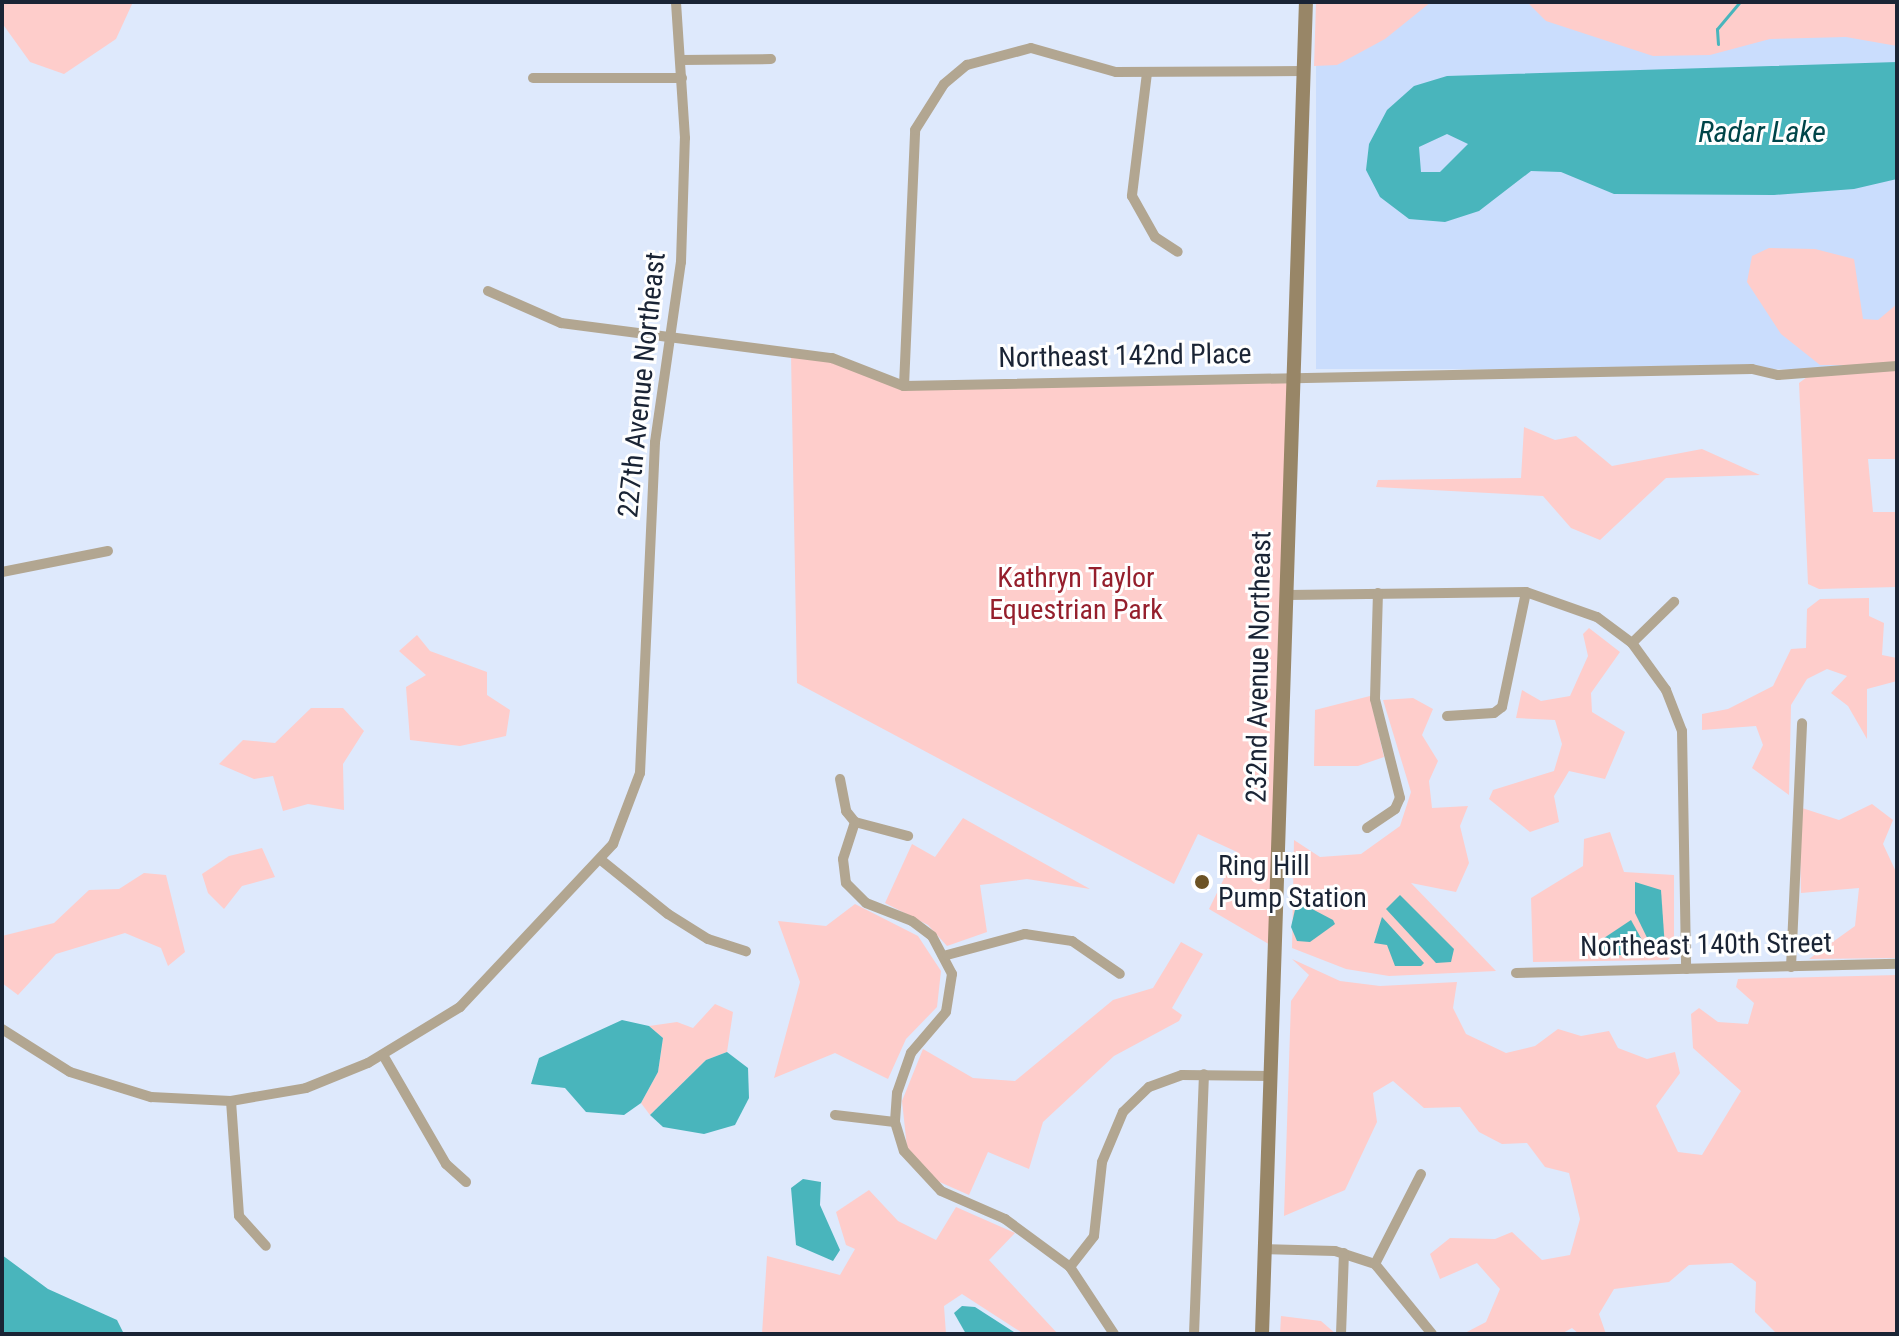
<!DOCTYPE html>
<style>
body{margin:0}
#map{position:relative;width:1899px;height:1336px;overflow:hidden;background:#dee9fc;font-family:"Roboto Condensed",sans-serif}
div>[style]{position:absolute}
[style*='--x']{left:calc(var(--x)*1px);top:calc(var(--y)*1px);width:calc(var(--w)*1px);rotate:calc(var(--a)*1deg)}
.built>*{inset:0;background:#caddfd;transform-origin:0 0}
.green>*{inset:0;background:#fecdcb}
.water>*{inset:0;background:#49b5bc}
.stream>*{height:3px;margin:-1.5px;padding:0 1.5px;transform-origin:1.5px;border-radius:1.5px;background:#49b5bc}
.street>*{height:10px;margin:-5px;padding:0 5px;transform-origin:5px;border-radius:5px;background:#b2a691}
.secondary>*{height:14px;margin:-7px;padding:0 7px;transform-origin:7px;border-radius:7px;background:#988667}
.dots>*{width:22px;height:22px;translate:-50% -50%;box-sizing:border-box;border:4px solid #fff;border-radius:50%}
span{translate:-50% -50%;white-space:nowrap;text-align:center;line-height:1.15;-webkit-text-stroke:6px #fff;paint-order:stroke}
.street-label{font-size:28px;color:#1a2435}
.park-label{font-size:28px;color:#951f2c}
.poi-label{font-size:28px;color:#1a2435}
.left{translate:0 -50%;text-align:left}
.water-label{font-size:30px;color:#004549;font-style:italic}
.frame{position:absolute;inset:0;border:4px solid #1a2435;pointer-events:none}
</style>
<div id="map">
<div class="built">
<div style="left:1316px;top:2px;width:581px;height:367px"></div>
</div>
<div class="green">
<div style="clip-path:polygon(2px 2px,133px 2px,116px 39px,64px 74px,30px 62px,2px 23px)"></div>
<div style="clip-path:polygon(1316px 2px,1431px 2px,1385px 39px,1337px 65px,1314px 66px)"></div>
<div style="clip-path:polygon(1527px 2px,1897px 2px,1897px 46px,1846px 37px,1770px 39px,1710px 55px,1653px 56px,1546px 21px)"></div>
<div style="clip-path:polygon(1769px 248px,1815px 249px,1854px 259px,1863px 319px,1878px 320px,1897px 304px,1897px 365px,1820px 365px,1781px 334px,1747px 282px,1752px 256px)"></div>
<div style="clip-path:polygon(791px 355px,832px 358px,904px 386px,1291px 376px,1277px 949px,1209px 909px,1237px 852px,1198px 834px,1174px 884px,797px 683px)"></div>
<div style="clip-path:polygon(1897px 370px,1897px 459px,1868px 459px,1873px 512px,1897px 512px,1897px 587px,1819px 589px,1808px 584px,1799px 383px,1811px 374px)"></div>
<div style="clip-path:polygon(1524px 427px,1555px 440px,1576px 436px,1612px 466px,1702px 449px,1760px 475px,1666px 478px,1600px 540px,1571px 528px,1543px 496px,1376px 487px,1378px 480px,1521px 478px)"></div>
<div style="clip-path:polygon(1869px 598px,1869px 616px,1884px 623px,1882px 655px,1897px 658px,1897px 681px,1867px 689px,1867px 739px,1848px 706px,1831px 693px,1847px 676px,1827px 669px,1807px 679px,1791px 705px,1789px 795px,1752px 768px,1763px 745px,1756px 726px,1702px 730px,1702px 714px,1728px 709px,1773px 686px,1791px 649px,1806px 648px,1807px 609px,1820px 599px)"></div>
<div style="clip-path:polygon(1589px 628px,1620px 652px,1591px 693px,1592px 712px,1625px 732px,1605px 779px,1569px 771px,1554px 796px,1559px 822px,1530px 832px,1489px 799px,1493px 790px,1554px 771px,1562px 744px,1555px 720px,1516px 718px,1522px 690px,1541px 701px,1570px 696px,1588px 656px,1583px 634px)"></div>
<div style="clip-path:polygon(417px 635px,430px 651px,487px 672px,487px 695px,510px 710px,506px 736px,460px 746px,410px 740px,406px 687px,426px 675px,399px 651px)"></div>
<div style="clip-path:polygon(1370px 696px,1384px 757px,1358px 766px,1314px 766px,1315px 710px)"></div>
<div style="clip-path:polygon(1413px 698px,1433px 709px,1422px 735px,1438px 761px,1429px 781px,1432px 808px,1468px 806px,1460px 826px,1469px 863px,1456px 892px,1411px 883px,1496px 971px,1389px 976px,1346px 969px,1292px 948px,1294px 840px,1320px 857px,1361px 854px,1400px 826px,1411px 792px,1383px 700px)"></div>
<div style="clip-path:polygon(311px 708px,343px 708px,364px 731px,343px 764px,344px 810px,308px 804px,283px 811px,273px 776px,254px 779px,219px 764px,243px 740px,275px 743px)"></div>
<div style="clip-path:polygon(1872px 804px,1893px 820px,1883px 844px,1897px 874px,1897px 958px,1809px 959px,1855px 926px,1859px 888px,1801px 893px,1799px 807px,1839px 820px)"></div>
<div style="clip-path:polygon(963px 818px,1090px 889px,1027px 879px,980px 885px,987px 932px,947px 946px,928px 925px,885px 903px,912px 844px,935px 857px)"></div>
<div style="clip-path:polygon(1610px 832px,1624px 872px,1674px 875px,1674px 953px,1668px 960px,1533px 962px,1531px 898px,1583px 866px,1584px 839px)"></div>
<div style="clip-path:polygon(262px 848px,275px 877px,242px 886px,224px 909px,208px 893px,202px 874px,229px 856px)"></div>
<div style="clip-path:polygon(144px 873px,166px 875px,185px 952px,168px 966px,161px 948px,125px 933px,56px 954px,18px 995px,2px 983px,2px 936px,54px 923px,89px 890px,119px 889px)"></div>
<div style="clip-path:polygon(855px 904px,918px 936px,941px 971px,937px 1007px,906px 1039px,888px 1079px,835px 1053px,774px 1078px,800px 982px,778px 921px,826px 926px)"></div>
<div style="clip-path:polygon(1181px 942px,1203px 954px,1172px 1008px,1182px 1015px,1179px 1021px,1114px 1056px,1043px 1122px,1029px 1169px,988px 1152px,969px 1195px,935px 1180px,907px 1148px,902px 1101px,923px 1049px,973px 1078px,1015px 1081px,1113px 1000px,1153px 988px)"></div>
<div style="clip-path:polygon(1292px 959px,1340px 981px,1380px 986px,1457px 982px,1453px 1008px,1466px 1034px,1506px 1053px,1535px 1046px,1558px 1029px,1581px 1036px,1609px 1031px,1618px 1048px,1647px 1059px,1675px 1052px,1680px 1073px,1656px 1106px,1678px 1152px,1702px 1155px,1741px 1091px,1693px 1048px,1691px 1014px,1699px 1008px,1718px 1022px,1748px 1024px,1754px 1003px,1736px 987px,1738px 979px,1897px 975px,1897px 1334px,1777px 1334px,1755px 1312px,1756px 1282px,1732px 1263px,1689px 1265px,1669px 1282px,1614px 1289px,1599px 1314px,1606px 1334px,1579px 1334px,1572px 1328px,1561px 1334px,1463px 1334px,1486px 1322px,1500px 1289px,1477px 1263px,1440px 1279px,1430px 1254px,1450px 1238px,1495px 1239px,1512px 1232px,1542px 1260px,1570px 1255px,1580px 1219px,1569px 1173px,1545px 1167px,1527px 1143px,1502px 1144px,1479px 1132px,1460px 1107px,1424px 1108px,1393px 1081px,1373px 1093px,1377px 1122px,1345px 1190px,1284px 1216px,1291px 1001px,1309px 975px)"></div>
<div style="clip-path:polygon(715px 1004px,733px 1012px,727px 1052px,706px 1060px,650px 1115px,641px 1103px,658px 1072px,663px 1038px,649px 1026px,677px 1022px,693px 1028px)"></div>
<div style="clip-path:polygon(869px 1190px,898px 1221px,936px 1240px,956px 1207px,1015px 1233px,989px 1260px,1058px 1334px,1024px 1334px,962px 1294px,944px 1306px,946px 1334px,762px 1334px,767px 1256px,840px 1275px,855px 1249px,846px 1245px,836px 1212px)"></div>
<div style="clip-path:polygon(1281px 1316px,1321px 1321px,1336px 1334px,1280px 1334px)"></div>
</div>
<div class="water">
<div style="clip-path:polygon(evenodd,1897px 62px,1897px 179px,1854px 189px,1774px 195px,1614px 194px,1561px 172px,1531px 171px,1479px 211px,1445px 222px,1409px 219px,1380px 197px,1366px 170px,1369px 144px,1387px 110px,1414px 86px,1447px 76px,1897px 62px,1447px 134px,1468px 144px,1440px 172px,1421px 172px,1419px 147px,1447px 134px)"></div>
<div style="clip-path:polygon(1635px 882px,1661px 890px,1665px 948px,1654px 952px,1635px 913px)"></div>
<div style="clip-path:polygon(1400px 895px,1454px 949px,1451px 962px,1436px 963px,1386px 909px)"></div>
<div style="clip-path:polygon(1297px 901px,1333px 920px,1335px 924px,1310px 942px,1297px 941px,1291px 927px)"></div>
<div style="clip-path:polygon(1382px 917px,1424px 963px,1421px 966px,1395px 966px,1387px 945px,1374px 943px)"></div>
<div style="clip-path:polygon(1631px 920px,1647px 949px,1644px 955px,1593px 955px,1592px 946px)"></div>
<div style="clip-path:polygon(622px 1020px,649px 1026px,663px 1038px,658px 1072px,641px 1103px,624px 1115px,586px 1112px,565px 1088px,531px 1084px,539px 1058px)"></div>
<div style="clip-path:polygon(727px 1052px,748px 1068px,749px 1098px,735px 1125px,704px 1134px,663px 1127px,650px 1115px,706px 1060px)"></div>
<div style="clip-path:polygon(803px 1179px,821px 1182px,820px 1205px,840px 1250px,833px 1261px,796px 1245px,791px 1188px)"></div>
<div style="clip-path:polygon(2px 1255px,48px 1289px,117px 1320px,124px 1334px,2px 1334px)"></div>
<div style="clip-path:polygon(962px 1306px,975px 1307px,1017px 1334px,966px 1334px,954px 1313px)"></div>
</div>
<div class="stream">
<div style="--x:1718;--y:44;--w:15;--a:-94"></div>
<div style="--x:1717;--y:29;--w:35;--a:-50"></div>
</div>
<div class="street">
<div style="--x:681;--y:60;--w:90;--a:-0.6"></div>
<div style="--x:1147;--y:73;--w:124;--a:97"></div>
<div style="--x:1132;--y:196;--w:47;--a:60.7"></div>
<div style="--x:1155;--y:237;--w:27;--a:33"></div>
<div style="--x:533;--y:78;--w:149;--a:0"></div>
<div style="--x:488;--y:291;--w:80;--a:23.7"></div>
<div style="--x:561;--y:323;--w:273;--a:7.4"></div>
<div style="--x:832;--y:358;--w:77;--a:21.3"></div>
<div style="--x:904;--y:386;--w:848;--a:-1.15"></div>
<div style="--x:1752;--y:369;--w:27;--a:13"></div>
<div style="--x:1778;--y:375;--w:119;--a:-4.3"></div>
<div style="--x:904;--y:386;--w:256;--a:-87.5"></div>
<div style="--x:915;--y:130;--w:54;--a:-57.8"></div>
<div style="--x:944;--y:84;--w:30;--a:-40"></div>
<div style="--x:967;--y:65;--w:66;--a:-14.9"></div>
<div style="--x:1031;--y:48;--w:88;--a:15.8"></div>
<div style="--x:1116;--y:72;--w:187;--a:-0.3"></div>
<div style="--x:2;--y:572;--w:108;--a:-11.2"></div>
<div style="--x:1288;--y:595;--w:238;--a:-0.7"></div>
<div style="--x:1526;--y:592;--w:75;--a:19.4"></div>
<div style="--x:1597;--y:617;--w:44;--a:36.6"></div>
<div style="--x:1632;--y:643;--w:58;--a:54.1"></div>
<div style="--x:1666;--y:690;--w:44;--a:68.7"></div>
<div style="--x:1682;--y:731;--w:238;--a:89"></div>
<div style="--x:1632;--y:643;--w:59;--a:-44.3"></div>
<div style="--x:1447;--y:716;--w:47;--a:-3.7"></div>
<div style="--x:1494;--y:713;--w:10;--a:-37"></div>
<div style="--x:1502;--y:707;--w:117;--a:-78.2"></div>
<div style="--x:840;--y:779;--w:33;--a:79"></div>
<div style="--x:846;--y:811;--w:14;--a:51"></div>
<div style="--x:855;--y:822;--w:55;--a:14.8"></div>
<div style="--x:855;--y:822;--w:39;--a:108"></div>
<div style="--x:843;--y:859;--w:24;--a:83"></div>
<div style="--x:846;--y:883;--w:28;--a:45"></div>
<div style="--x:866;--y:903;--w:49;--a:21.4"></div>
<div style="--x:912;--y:921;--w:25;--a:37"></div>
<div style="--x:932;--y:936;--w:43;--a:62.2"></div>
<div style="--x:952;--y:974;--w:38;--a:99"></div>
<div style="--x:946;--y:1012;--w:54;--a:130.5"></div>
<div style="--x:911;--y:1053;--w:42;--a:109.3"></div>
<div style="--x:897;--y:1093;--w:29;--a:94"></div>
<div style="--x:895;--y:1122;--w:30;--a:73"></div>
<div style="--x:904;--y:1151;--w:54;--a:47.2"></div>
<div style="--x:941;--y:1191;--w:70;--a:23.6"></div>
<div style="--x:1005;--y:1219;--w:81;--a:36.4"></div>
<div style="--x:1070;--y:1267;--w:80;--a:56.7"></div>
<div style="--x:1367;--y:828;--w:34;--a:-34"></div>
<div style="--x:1395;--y:809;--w:12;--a:-66"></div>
<div style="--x:1400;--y:798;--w:102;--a:-104.2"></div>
<div style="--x:1375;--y:699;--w:106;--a:-88.4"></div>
<div style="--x:601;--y:860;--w:86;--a:38.9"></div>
<div style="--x:668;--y:914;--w:47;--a:32"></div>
<div style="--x:708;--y:939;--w:40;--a:18"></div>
<div style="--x:947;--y:955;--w:81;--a:-15.1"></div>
<div style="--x:1025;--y:934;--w:48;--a:8.5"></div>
<div style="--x:1072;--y:941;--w:58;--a:34.5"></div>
<div style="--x:1791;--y:967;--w:244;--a:-87.4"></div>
<div style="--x:1516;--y:973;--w:381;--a:-1.4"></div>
<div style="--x:2;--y:1029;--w:80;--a:32.3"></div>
<div style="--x:70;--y:1072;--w:85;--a:17.2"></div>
<div style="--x:151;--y:1097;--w:80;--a:2.9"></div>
<div style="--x:231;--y:1101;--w:76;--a:-9.8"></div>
<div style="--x:306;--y:1088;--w:67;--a:-22"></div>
<div style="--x:368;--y:1063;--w:108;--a:-31.3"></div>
<div style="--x:460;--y:1007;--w:224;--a:-46.8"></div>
<div style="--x:613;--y:844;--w:76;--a:-69.2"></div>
<div style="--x:640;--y:773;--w:331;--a:-87.4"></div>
<div style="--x:655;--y:442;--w:182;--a:-81.8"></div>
<div style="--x:681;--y:262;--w:124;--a:-88.2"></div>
<div style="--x:685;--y:138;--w:136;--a:-93.8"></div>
<div style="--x:383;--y:1055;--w:126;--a:60"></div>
<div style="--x:446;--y:1164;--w:27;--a:42"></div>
<div style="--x:231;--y:1101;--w:115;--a:86"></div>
<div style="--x:239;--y:1216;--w:40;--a:48"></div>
<div style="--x:835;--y:1115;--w:60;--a:6.7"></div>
<div style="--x:1264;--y:1249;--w:71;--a:1.6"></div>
<div style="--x:1335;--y:1251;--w:42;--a:18"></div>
<div style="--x:1375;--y:1264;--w:90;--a:50.8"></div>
<div style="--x:1375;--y:1264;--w:101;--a:-62.9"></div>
<div style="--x:1070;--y:1267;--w:39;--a:-52"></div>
<div style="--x:1094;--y:1236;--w:74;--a:-83.8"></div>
<div style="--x:1102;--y:1162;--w:54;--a:-67.2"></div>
<div style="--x:1123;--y:1112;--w:36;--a:-44"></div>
<div style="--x:1149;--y:1087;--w:35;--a:-20"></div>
<div style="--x:1182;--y:1075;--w:89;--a:0.6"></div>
<div style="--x:1194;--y:1334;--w:260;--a:-87.8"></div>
<div style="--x:1341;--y:1334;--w:81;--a:-87.9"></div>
</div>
<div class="secondary">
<div style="--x:1262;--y:1334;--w:1333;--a:-88.11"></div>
</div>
<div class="dots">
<div style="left:1202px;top:882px;background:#6c5224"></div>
</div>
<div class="street-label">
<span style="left:1125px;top:356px;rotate:-1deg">Northeast 142nd Place</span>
<span style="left:642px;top:385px;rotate:-84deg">227th Avenue Northeast</span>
<span style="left:1259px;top:667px;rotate:-89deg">232nd Avenue Northeast</span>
<span style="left:1706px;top:945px;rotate:-1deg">Northeast 140th Street</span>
</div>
<div class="park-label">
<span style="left:1076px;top:594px">Kathryn Taylor<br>Equestrian Park</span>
</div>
<div class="poi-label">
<span class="left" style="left:1218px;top:882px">Ring Hill<br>Pump Station</span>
</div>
<div class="water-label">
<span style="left:1762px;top:132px">Radar Lake</span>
</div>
<div class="frame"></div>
</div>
